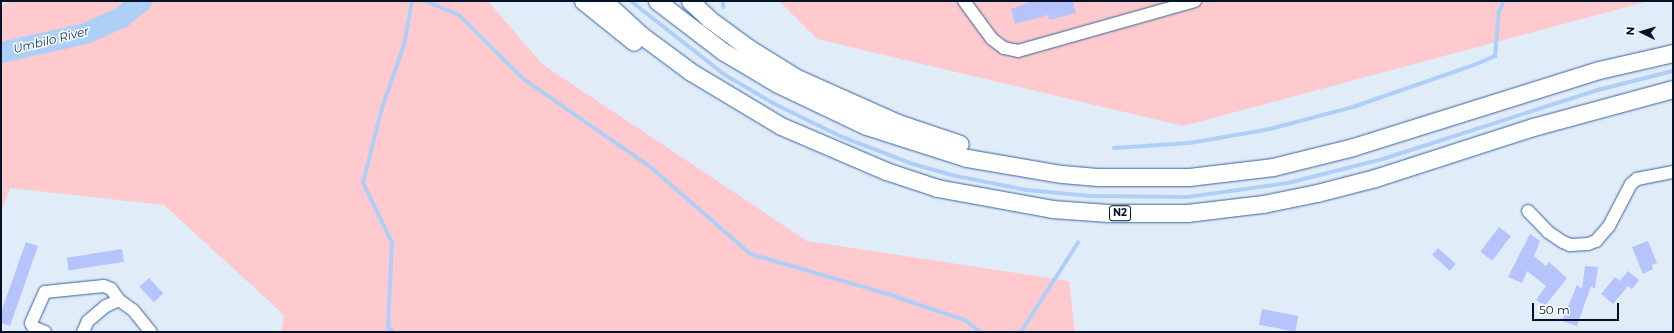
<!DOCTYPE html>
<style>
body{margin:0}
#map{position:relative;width:1674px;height:333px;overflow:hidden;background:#e1ecf9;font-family:Montserrat,sans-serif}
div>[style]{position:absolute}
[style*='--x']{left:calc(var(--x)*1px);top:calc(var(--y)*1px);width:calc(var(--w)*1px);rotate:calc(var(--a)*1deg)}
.green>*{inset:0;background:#fecacd}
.stream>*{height:3.5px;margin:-1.75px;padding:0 1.75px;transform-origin:1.75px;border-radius:1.75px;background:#aecff7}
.river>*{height:21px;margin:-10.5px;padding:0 10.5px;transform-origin:10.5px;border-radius:10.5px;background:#aecff7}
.building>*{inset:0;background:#b6c4fd;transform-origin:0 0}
.roads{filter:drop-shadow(0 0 1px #32639d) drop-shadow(0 0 1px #32639d)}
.minor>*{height:12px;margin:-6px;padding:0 6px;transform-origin:6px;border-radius:6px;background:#fff}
.highway>*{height:17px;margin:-8.5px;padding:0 8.5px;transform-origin:8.5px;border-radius:8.5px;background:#fff}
span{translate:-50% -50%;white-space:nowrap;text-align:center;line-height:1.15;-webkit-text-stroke:3px #fff;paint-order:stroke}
.shield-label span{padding:1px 3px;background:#fff;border:1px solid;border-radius:3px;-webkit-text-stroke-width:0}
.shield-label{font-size:10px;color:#011229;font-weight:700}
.water-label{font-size:12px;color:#0c3662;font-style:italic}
.frame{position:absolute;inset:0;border:2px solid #011229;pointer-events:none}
.north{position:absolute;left:1622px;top:12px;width:40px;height:40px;-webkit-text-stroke:3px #fff;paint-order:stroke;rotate:275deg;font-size:11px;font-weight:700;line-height:16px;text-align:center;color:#011229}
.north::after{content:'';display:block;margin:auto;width:14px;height:18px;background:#011229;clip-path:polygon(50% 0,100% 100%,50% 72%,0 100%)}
.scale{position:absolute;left:1532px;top:303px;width:87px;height:18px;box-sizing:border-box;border:2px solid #011229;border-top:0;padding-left:5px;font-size:12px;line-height:14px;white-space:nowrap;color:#011229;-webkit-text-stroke:3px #fff;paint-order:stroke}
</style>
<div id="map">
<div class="green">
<div style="clip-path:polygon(11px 1px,488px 1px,542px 64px,807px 241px,1069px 281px,1075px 332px,281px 332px,284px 315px,164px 205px,10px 188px,1px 211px,1px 6px)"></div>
<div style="clip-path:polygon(779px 1px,1649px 1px,1183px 126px,817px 39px)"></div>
</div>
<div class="stream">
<div style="--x:426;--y:1;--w:36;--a:23"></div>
<div style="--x:459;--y:15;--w:93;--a:44.6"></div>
<div style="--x:525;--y:80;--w:155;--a:34.7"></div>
<div style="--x:652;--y:168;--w:131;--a:41"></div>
<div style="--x:751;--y:254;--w:146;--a:16.3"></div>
<div style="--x:891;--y:295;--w:78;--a:18.7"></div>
<div style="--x:965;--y:320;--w:20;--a:37"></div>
<div style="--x:631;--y:1;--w:118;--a:38.1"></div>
<div style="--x:724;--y:74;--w:57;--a:30.6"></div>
<div style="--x:773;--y:103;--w:75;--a:26.2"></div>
<div style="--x:840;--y:136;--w:78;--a:21"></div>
<div style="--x:913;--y:164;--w:45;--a:15.6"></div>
<div style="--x:956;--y:176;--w:72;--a:11.2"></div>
<div style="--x:1027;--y:190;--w:63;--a:5.4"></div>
<div style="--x:1090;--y:196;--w:98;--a:0.6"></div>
<div style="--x:1188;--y:197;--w:101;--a:-8"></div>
<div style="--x:1288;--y:183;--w:98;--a:-14.2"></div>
<div style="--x:1383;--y:159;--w:226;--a:-17.8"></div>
<div style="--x:1598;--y:90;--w:77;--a:-14.2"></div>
<div style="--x:723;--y:1;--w:6;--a:81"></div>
<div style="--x:1114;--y:148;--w:76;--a:-3.8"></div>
<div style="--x:1190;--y:143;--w:81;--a:-9.9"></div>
<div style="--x:1270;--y:129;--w:86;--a:-14.8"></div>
<div style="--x:1353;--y:107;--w:128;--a:-19.1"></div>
<div style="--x:1474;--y:65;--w:23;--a:-23"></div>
<div style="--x:1495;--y:56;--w:44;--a:-84.8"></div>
<div style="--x:1499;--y:12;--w:12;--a:-66"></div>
<div style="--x:394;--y:332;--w:7;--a:-146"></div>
<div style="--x:388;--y:328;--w:85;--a:-87.3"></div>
<div style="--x:392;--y:243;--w:67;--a:-115.8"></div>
<div style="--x:363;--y:183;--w:77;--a:-75.8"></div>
<div style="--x:382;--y:108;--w:67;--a:-70.8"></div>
<div style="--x:404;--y:45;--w:45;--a:-79.7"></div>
<div style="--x:1021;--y:332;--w:106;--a:-57.4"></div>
</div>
<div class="river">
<div style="--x:1;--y:52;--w:86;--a:-12.7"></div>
<div style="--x:85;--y:33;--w:39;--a:-24"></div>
<div style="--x:121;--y:17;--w:26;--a:-39"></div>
</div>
<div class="building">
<div style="clip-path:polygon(1032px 1px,1073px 1px,1076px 13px,1049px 20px,1048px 15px,1015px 24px,1011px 9px)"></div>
<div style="left:1499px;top:227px;width:15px;height:31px;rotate:37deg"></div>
<div style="clip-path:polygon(1530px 234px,1540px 241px,1534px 256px,1546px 266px,1549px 262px,1567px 278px,1545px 306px,1536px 300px,1546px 286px,1527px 271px,1522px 283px,1508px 277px)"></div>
<div style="clip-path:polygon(1648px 241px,1657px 263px,1652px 265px,1653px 269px,1643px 274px,1632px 247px)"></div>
<div style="clip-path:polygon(26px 242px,38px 246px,10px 326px,1px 323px,1px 312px)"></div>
<div style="left:1438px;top:248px;width:24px;height:9px;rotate:42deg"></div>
<div style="left:122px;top:249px;width:13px;height:56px;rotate:81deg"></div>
<div style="clip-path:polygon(1585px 266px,1598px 267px,1595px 289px,1591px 286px,1577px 326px,1562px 321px,1577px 285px,1582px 289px)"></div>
<div style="clip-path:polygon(1628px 271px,1639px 280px,1632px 289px,1628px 286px,1613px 304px,1601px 294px,1615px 277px,1620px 281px)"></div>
<div style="left:149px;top:278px;width:21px;height:13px;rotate:47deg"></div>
<div style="left:1262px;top:309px;width:37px;height:16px;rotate:11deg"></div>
</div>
<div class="roads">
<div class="minor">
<div style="--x:964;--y:1;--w:47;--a:53.6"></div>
<div style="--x:992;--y:39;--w:15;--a:37"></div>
<div style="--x:1004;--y:48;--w:14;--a:12"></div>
<div style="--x:1018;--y:51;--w:184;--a:-15.8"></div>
<div style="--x:1528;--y:211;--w:29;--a:46"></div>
<div style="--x:1548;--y:232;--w:18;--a:34"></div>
<div style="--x:1563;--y:242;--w:8;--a:23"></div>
<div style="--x:1570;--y:245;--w:18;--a:-3"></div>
<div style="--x:1588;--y:244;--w:9;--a:-21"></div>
<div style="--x:1596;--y:241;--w:20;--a:-49"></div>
<div style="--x:1609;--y:226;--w:47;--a:-62.4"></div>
<div style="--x:1631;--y:184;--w:8;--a:-40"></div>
<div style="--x:1637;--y:179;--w:37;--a:-11"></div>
<div style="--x:45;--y:332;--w:13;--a:-157"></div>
<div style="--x:33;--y:327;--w:4;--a:-117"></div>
<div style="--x:31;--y:323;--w:34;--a:-66"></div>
<div style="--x:45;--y:292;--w:59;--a:-5.8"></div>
<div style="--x:104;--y:286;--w:8;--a:23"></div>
<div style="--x:111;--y:289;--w:14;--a:54"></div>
<div style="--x:83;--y:332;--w:12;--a:-66"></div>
<div style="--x:88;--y:321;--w:23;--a:-40"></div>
<div style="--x:106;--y:306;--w:14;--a:-25"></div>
<div style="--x:119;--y:300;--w:17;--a:36"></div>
<div style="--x:133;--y:310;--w:28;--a:51"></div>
</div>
<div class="highway">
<div style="--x:583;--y:1;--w:65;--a:38.8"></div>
<div style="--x:604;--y:1;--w:50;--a:42.6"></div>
<div style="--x:641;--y:35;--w:62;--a:36.5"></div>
<div style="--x:691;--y:72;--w:105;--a:31"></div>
<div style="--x:781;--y:126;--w:114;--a:23.2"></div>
<div style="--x:886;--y:171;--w:54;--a:18.4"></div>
<div style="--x:937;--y:188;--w:117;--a:10.3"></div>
<div style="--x:1052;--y:209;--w:56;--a:4.1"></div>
<div style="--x:1108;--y:213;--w:79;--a:0"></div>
<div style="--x:1187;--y:213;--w:77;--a:-6.8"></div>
<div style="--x:1263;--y:204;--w:55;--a:-11.5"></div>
<div style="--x:1317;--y:193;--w:60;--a:-14.5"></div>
<div style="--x:1375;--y:178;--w:166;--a:-17.9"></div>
<div style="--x:1533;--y:127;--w:145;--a:-15.2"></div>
<div style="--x:657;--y:1;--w:84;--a:37.3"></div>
<div style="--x:724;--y:52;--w:61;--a:30.8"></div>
<div style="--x:776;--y:83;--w:100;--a:25.5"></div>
<div style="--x:866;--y:126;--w:106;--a:17.6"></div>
<div style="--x:967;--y:158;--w:96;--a:9.6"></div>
<div style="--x:1062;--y:174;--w:38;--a:5"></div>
<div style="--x:1100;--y:177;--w:89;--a:0"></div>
<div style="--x:1189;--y:177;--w:85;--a:-6.8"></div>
<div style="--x:1273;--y:167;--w:82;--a:-14"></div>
<div style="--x:1353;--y:147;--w:258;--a:-17.4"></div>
<div style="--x:1599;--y:70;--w:76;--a:-12.9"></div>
<div style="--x:690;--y:1;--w:26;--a:43"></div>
<div style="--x:709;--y:19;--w:51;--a:36.2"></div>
<div style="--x:750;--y:49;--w:55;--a:31.7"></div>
<div style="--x:797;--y:78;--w:111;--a:24"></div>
<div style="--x:898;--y:123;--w:65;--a:18.7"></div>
</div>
</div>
<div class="shield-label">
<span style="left:1120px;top:213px">N2</span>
</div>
<div class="water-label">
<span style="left:51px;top:40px;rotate:-14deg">Umbilo River</span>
</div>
<div class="frame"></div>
<div class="north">N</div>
<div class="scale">50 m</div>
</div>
